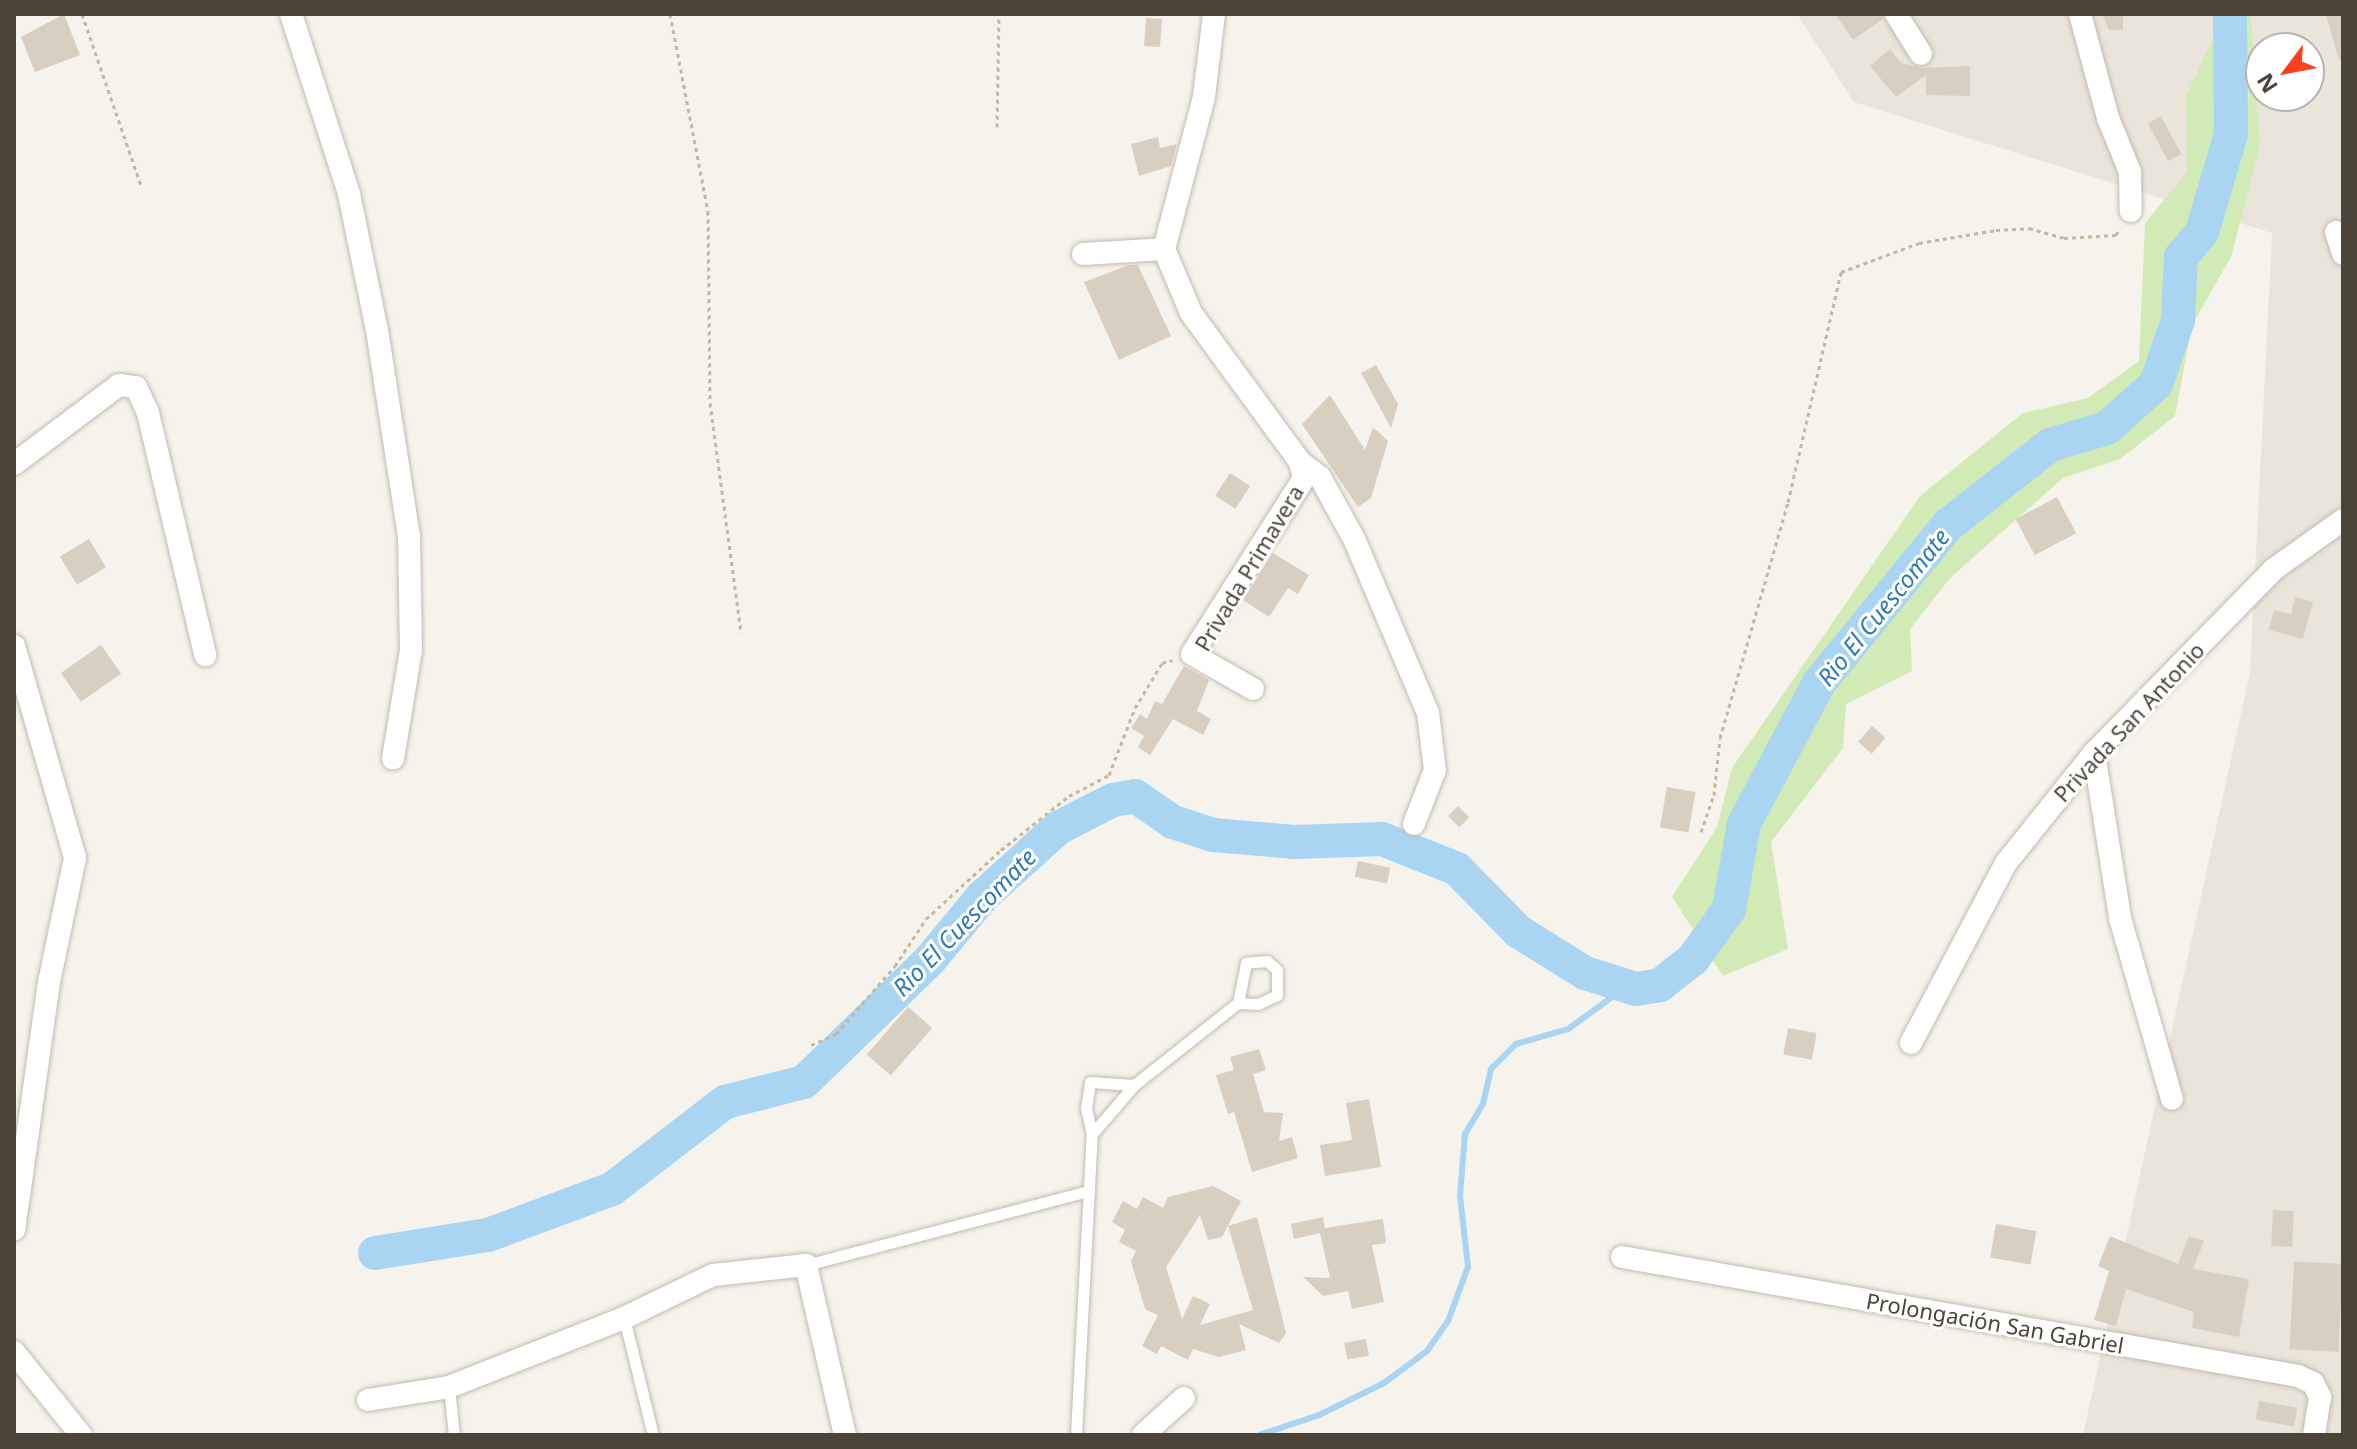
<!DOCTYPE html>
<meta charset="utf-8">
<style>
body{margin:0}
#map{position:relative;width:2357px;height:1449px;overflow:hidden;background:#f6f3ec;font-family:"Noto Sans",sans-serif}
div>[style]{position:absolute}
[style*='--x']{left:calc(var(--x)*1px);top:calc(var(--y)*1px);width:calc(var(--w)*1px);rotate:calc(var(--a)*1deg)}
.residential>*{inset:0;background:#eae5da}
.green>*{inset:0;background:#d2eab5}
.stream>*{height:6px;margin:-3px;padding:0 3px;transform-origin:3px;border-radius:3px;background:#a9d4f2}
.river>*{height:34px;margin:-17px;padding:0 17px;transform-origin:17px;border-radius:17px;background:#a9d4f2}
.building>*{inset:0;background:#d8cfc1;transform-origin:0 0}
.path>*{height:3px;margin-top:-1.5px;transform-origin:0;background:repeating-linear-gradient(90deg,#c4b79f 0 4px,transparent 0 8px)}
.roads{filter:drop-shadow(0 0 2px #c2bbae) drop-shadow(0 0 2px #c2bbae)}
.service>*{height:11px;margin:-5.5px;padding:0 5.5px;transform-origin:5.5px;border-radius:5.5px;background:#fff}
.minor>*{height:22px;margin:-11px;padding:0 11px;transform-origin:11px;border-radius:11px;background:#fff}
span{translate:-50% -50%;white-space:nowrap;text-align:center;line-height:1.15;-webkit-text-stroke:6px #fff;paint-order:stroke}
.street-label{font-size:22px;color:#4b4439}
.water-label{font-size:24px;color:#2e7ab2;font-style:italic}
.frame{position:absolute;inset:0;border:16px solid #4b4439;pointer-events:none}
.north{position:absolute;left:2245px;top:32px;width:80px;height:80px;box-sizing:border-box;background:#fff;border:2px solid #b7b4b0;border-radius:50%;rotate:238deg;font-size:22px;font-weight:700;line-height:32px;text-align:center;color:#4b4439}
.north::after{content:'';display:block;margin:auto;width:28px;height:36px;background:#fc3f1d;clip-path:polygon(50% 0,100% 100%,50% 72%,0 100%)}
</style>
<div id="map">
<div class="residential">
<div style="clip-path:polygon(evenodd,1797px 14px,2343px 14px,2343px 1435px,2083px 1435px,2250px 673px,2272px 233px,1854px 102px,1797px 14px,2261px 48px,2309px 48px,2309px 96px,2261px 96px,2261px 48px)"></div>
</div>
<div class="green">
<div style="clip-path:polygon(2216px 14px,2251px 14px,2260px 145px,2231px 257px,2192px 325px,2175px 416px,2120px 459px,2063px 478px,1951px 577px,1910px 629px,1912px 671px,1846px 704px,1843px 748px,1771px 842px,1788px 949px,1723px 976px,1672px 897px,1717px 827px,1732px 768px,1920px 496px,2023px 413px,2088px 398px,2139px 361px,2145px 223px,2187px 172px,2186px 96px,2221px 22px)"></div>
</div>
<div class="stream">
<div style="--x:1259;--y:1435;--w:63;--a:-18.4"></div>
<div style="--x:1319;--y:1415;--w:72;--a:-26.2"></div>
<div style="--x:1384;--y:1383;--w:54;--a:-36.7"></div>
<div style="--x:1427;--y:1351;--w:37;--a:-55"></div>
<div style="--x:1448;--y:1321;--w:58;--a:-69.7"></div>
<div style="--x:1468;--y:1267;--w:71;--a:-96.4"></div>
<div style="--x:1460;--y:1196;--w:62;--a:-85.4"></div>
<div style="--x:1465;--y:1134;--w:35;--a:-59"></div>
<div style="--x:1483;--y:1104;--w:36;--a:-77"></div>
<div style="--x:1491;--y:1069;--w:35;--a:-45"></div>
<div style="--x:1516;--y:1044;--w:54;--a:-16.1"></div>
<div style="--x:1568;--y:1029;--w:58;--a:-35.9"></div>
<div style="--x:1615;--y:995;--w:22;--a:-16"></div>
</div>
<div class="river">
<div style="--x:375;--y:1253;--w:114;--a:-9.1"></div>
<div style="--x:488;--y:1235;--w:132;--a:-20.4"></div>
<div style="--x:612;--y:1189;--w:143;--a:-37.6"></div>
<div style="--x:725;--y:1102;--w:81;--a:-14.2"></div>
<div style="--x:804;--y:1082;--w:174;--a:-44.1"></div>
<div style="--x:929;--y:961;--w:83;--a:-50.4"></div>
<div style="--x:982;--y:897;--w:103;--a:-42.2"></div>
<div style="--x:1058;--y:828;--w:62;--a:-27"></div>
<div style="--x:1113;--y:800;--w:22;--a:-10"></div>
<div style="--x:1135;--y:796;--w:46;--a:34.4"></div>
<div style="--x:1173;--y:822;--w:42;--a:18"></div>
<div style="--x:1213;--y:835;--w:81;--a:4.9"></div>
<div style="--x:1294;--y:842;--w:88;--a:-2"></div>
<div style="--x:1382;--y:839;--w:81;--a:21.8"></div>
<div style="--x:1457;--y:869;--w:88;--a:45.5"></div>
<div style="--x:1519;--y:932;--w:78;--a:31.8"></div>
<div style="--x:1585;--y:973;--w:53;--a:17.4"></div>
<div style="--x:1636;--y:989;--w:24;--a:-9"></div>
<div style="--x:1660;--y:985;--w:42;--a:-38.2"></div>
<div style="--x:1693;--y:959;--w:62;--a:-54.2"></div>
<div style="--x:1729;--y:909;--w:86;--a:-80"></div>
<div style="--x:1744;--y:824;--w:160;--a:-62"></div>
<div style="--x:1819;--y:683;--w:204;--a:-50.8"></div>
<div style="--x:1948;--y:525;--w:130;--a:-38.1"></div>
<div style="--x:2050;--y:445;--w:59;--a:-16.6"></div>
<div style="--x:2107;--y:428;--w:66;--a:-41.9"></div>
<div style="--x:2156;--y:384;--w:68;--a:-71"></div>
<div style="--x:2178;--y:320;--w:63;--a:-87.3"></div>
<div style="--x:2181;--y:257;--w:33;--a:-50"></div>
<div style="--x:2202;--y:232;--w:102;--a:-73.5"></div>
<div style="--x:2231;--y:134;--w:120;--a:-90.5"></div>
</div>
<div class="building">
<div style="clip-path:polygon(64px 14px,80px 55px,35px 72px,21px 37px)"></div>
<div style="clip-path:polygon(1835px 14px,1882px 14px,1883px 19px,1853px 40px)"></div>
<div style="clip-path:polygon(2102px 14px,2123px 14px,2123px 30px,2109px 30px)"></div>
<div style="clip-path:polygon(2326px 14px,2343px 14px,2343px 59px,2339px 60px)"></div>
<div style="left:1146px;top:18px;width:16px;height:28px;rotate:4deg"></div>
<div style="clip-path:polygon(1890px 49px,1901px 63px,1921px 68px,1970px 66px,1970px 96px,1926px 95px,1926px 75px,1896px 97px,1870px 66px)"></div>
<div style="left:2161px;top:116px;width:43px;height:15px;rotate:62deg"></div>
<div style="clip-path:polygon(1158px 137px,1160px 148px,1177px 144px,1171px 166px,1139px 176px,1131px 144px)"></div>
<div style="clip-path:polygon(1129px 265px,1138px 265px,1171px 336px,1119px 360px,1084px 282px)"></div>
<div style="clip-path:polygon(1376px 365px,1398px 404px,1391px 428px,1361px 373px)"></div>
<div style="clip-path:polygon(1330px 395px,1365px 450px,1373px 427px,1388px 441px,1371px 498px,1358px 507px,1302px 424px)"></div>
<div style="left:1230px;top:473px;width:24px;height:27px;rotate:33deg"></div>
<div style="left:2057px;top:497px;width:41px;height:47px;rotate:62deg"></div>
<div style="left:89px;top:539px;width:33px;height:34px;rotate:59deg"></div>
<div style="clip-path:polygon(1273px 553px,1309px 575px,1298px 594px,1288px 588px,1269px 617px,1243px 600px)"></div>
<div style="clip-path:polygon(2295px 597px,2313px 602px,2303px 639px,2269px 630px,2274px 610px,2291px 614px)"></div>
<div style="left:101px;top:645px;width:35px;height:49px;rotate:55deg"></div>
<div style="clip-path:polygon(1184px 666px,1209px 680px,1197px 711px,1211px 719px,1203px 735px,1173px 719px,1150px 755px,1138px 747px,1144px 736px,1131px 728px,1140px 714px,1147px 719px,1155px 701px,1162px 704px)"></div>
<div style="left:1872px;top:726px;width:18px;height:21px;rotate:41deg"></div>
<div style="left:1667px;top:787px;width:29px;height:41px;rotate:10deg"></div>
<div style="left:1458px;top:806px;width:16px;height:14px;rotate:45deg"></div>
<div style="left:1358px;top:861px;width:33px;height:16px;rotate:12deg"></div>
<div style="left:908px;top:1007px;width:32px;height:63px;rotate:41deg"></div>
<div style="left:1788px;top:1028px;width:29px;height:27px;rotate:10deg"></div>
<div style="clip-path:polygon(1259px 1049px,1266px 1070px,1253px 1074px,1264px 1112px,1283px 1113px,1279px 1141px,1292px 1137px,1298px 1158px,1252px 1172px,1234px 1112px,1228px 1114px,1216px 1075px,1234px 1070px,1230px 1057px)"></div>
<div style="clip-path:polygon(1369px 1099px,1381px 1167px,1325px 1176px,1320px 1145px,1352px 1140px,1346px 1103px)"></div>
<div style="clip-path:polygon(1213px 1186px,1241px 1201px,1222px 1237px,1208px 1240px,1200px 1215px,1166px 1267px,1182px 1319px,1193px 1296px,1210px 1304px,1200px 1325px,1253px 1310px,1228px 1226px,1257px 1217px,1286px 1333px,1279px 1343px,1239px 1324px,1246px 1350px,1219px 1357px,1193px 1349px,1188px 1360px,1161px 1346px,1157px 1354px,1142px 1346px,1158px 1315px,1145px 1309px,1131px 1261px,1136px 1251px,1119px 1242px,1125px 1230px,1112px 1222px,1123px 1201px,1137px 1209px,1143px 1197px,1163px 1208px,1168px 1197px)"></div>
<div style="left:2273px;top:1210px;width:21px;height:36px;rotate:3deg"></div>
<div style="clip-path:polygon(1323px 1217px,1325px 1228px,1383px 1219px,1386px 1243px,1372px 1245px,1384px 1302px,1352px 1309px,1348px 1291px,1323px 1296px,1303px 1277px,1330px 1278px,1320px 1233px,1294px 1239px,1291px 1224px)"></div>
<div style="left:1996px;top:1224px;width:41px;height:34px;rotate:10deg"></div>
<div style="clip-path:polygon(2110px 1236px,2178px 1264px,2189px 1236px,2204px 1241px,2193px 1269px,2249px 1279px,2239px 1337px,2192px 1328px,2194px 1312px,2126px 1289px,2116px 1326px,2094px 1320px,2109px 1271px,2098px 1266px)"></div>
<div style="left:2343px;top:1264px;width:88px;height:49px;rotate:93deg"></div>
<div style="left:1366px;top:1339px;width:17px;height:22px;rotate:80deg"></div>
<div style="left:2259px;top:1401px;width:39px;height:19px;rotate:10deg"></div>
</div>
<div class="path">
<div style="--x:82;--y:14;--w:181;--a:71"></div>
<div style="--x:670;--y:14;--w:201;--a:79.1"></div>
<div style="--x:708;--y:211;--w:192;--a:89.4"></div>
<div style="--x:710;--y:403;--w:232;--a:82.3"></div>
<div style="--x:997;--y:127;--w:113;--a:-89"></div>
<div style="--x:1701;--y:832;--w:39;--a:-71"></div>
<div style="--x:1714;--y:795;--w:57;--a:-84"></div>
<div style="--x:1720;--y:738;--w:246;--a:-73.9"></div>
<div style="--x:1788;--y:502;--w:236;--a:-77"></div>
<div style="--x:1841;--y:272;--w:83;--a:-20.4"></div>
<div style="--x:1919;--y:243;--w:78;--a:-9.6"></div>
<div style="--x:1996;--y:230;--w:33;--a:-3"></div>
<div style="--x:2029;--y:228;--w:36;--a:16"></div>
<div style="--x:2064;--y:238;--w:52;--a:-3.3"></div>
<div style="--x:2116;--y:235;--w:8;--a:-60"></div>
<div style="--x:811;--y:1045;--w:27;--a:-24"></div>
<div style="--x:836;--y:1034;--w:90;--a:-49.1"></div>
<div style="--x:895;--y:966;--w:56;--a:-56.6"></div>
<div style="--x:926;--y:919;--w:102;--a:-42.6"></div>
<div style="--x:1001;--y:850;--w:87;--a:-38.5"></div>
<div style="--x:1069;--y:796;--w:45;--a:-27.7"></div>
<div style="--x:1109;--y:775;--w:72;--a:-68.8"></div>
<div style="--x:1135;--y:708;--w:52;--a:-59"></div>
<div style="--x:1162;--y:663;--w:11;--a:-15"></div>
</div>
<div class="roads">
<div class="service">
<div style="--x:1092;--y:1134;--w:65;--a:-49.4"></div>
<div style="--x:806;--y:1265;--w:293;--a:-14.7"></div>
<div style="--x:624;--y:1318;--w:121;--a:76.1"></div>
<div style="--x:449;--y:1387;--w:48;--a:84.1"></div>
<div style="--x:1076;--y:1435;--w:301;--a:-87"></div>
<div style="--x:1092;--y:1134;--w:27;--a:-103"></div>
<div style="--x:1086;--y:1108;--w:26;--a:-81"></div>
<div style="--x:1090;--y:1082;--w:44;--a:3.9"></div>
<div style="--x:1134;--y:1085;--w:132;--a:-38.3"></div>
<div style="--x:1238;--y:1003;--w:20;--a:3"></div>
<div style="--x:1258;--y:1004;--w:21;--a:-25"></div>
<div style="--x:1277;--y:995;--w:25;--a:-90"></div>
<div style="--x:1277;--y:970;--w:13;--a:-138"></div>
<div style="--x:1267;--y:961;--w:21;--a:175"></div>
<div style="--x:1246;--y:963;--w:41;--a:101.3"></div>
</div>
<div class="minor">
<div style="--x:291;--y:14;--w:189;--a:72.1"></div>
<div style="--x:349;--y:194;--w:139;--a:78.4"></div>
<div style="--x:377;--y:330;--w:208;--a:81.2"></div>
<div style="--x:409;--y:536;--w:114;--a:89"></div>
<div style="--x:411;--y:650;--w:110;--a:99.4"></div>
<div style="--x:1214;--y:14;--w:84;--a:96.9"></div>
<div style="--x:1204;--y:97;--w:157;--a:104.7"></div>
<div style="--x:1164;--y:249;--w:69;--a:67.1"></div>
<div style="--x:1191;--y:313;--w:185;--a:53.8"></div>
<div style="--x:1300;--y:462;--w:25;--a:37"></div>
<div style="--x:1320;--y:477;--w:73;--a:61.3"></div>
<div style="--x:1355;--y:541;--w:187;--a:67"></div>
<div style="--x:1428;--y:713;--w:57;--a:83"></div>
<div style="--x:1435;--y:770;--w:58;--a:111.3"></div>
<div style="--x:1896;--y:14;--w:47;--a:58"></div>
<div style="--x:2080;--y:14;--w:108;--a:74.9"></div>
<div style="--x:2108;--y:118;--w:58;--a:67.8"></div>
<div style="--x:2130;--y:172;--w:39;--a:89"></div>
<div style="--x:2336;--y:232;--w:23;--a:72"></div>
<div style="--x:1083;--y:254;--w:81;--a:-3.5"></div>
<div style="--x:14;--y:464;--w:131;--a:-37"></div>
<div style="--x:119;--y:385;--w:17;--a:7"></div>
<div style="--x:136;--y:387;--w:29;--a:65"></div>
<div style="--x:148;--y:413;--w:249;--a:76.7"></div>
<div style="--x:14;--y:646;--w:221;--a:73.9"></div>
<div style="--x:75;--y:858;--w:127;--a:101.8"></div>
<div style="--x:49;--y:982;--w:250;--a:98"></div>
<div style="--x:1253;--y:689;--w:70;--a:-150.2"></div>
<div style="--x:1192;--y:654;--w:209;--a:-57.5"></div>
<div style="--x:1304;--y:478;--w:16;--a:-104"></div>
<div style="--x:2094;--y:753;--w:167;--a:81"></div>
<div style="--x:2120;--y:918;--w:188;--a:74"></div>
<div style="--x:1911;--y:1043;--w:204;--a:-62.2"></div>
<div style="--x:2006;--y:863;--w:141;--a:-51.3"></div>
<div style="--x:2094;--y:753;--w:257;--a:-45.6"></div>
<div style="--x:2274;--y:569;--w:85;--a:-35.4"></div>
<div style="--x:1622;--y:1257;--w:686;--a:9.98"></div>
<div style="--x:2298;--y:1376;--w:17;--a:25"></div>
<div style="--x:2313;--y:1383;--w:16;--a:63"></div>
<div style="--x:2320;--y:1397;--w:38;--a:99"></div>
<div style="--x:14;--y:1352;--w:107;--a:51.1"></div>
<div style="--x:368;--y:1400;--w:82;--a:-9.1"></div>
<div style="--x:449;--y:1387;--w:188;--a:-21.5"></div>
<div style="--x:624;--y:1318;--w:99;--a:-25.8"></div>
<div style="--x:713;--y:1275;--w:94;--a:-6.1"></div>
<div style="--x:806;--y:1265;--w:174;--a:77.1"></div>
<div style="--x:1143;--y:1435;--w:55;--a:-42.1"></div>
</div>
</div>
<div class="street-label">
<span style="left:1249px;top:568px;rotate:-59deg">Privada Primavera</span>
<span style="left:2129px;top:722px;rotate:-47deg">Privada San Antonio</span>
<span style="left:1995px;top:1323px;rotate:10deg">Prolongación San Gabriel</span>
</div>
<div class="water-label">
<span style="left:1883px;top:607px;rotate:-51deg">Rio El Cuescomate</span>
<span style="left:964px;top:922px;rotate:-46deg">Rio El Cuescomate</span>
</div>
<div class="frame"></div>
<div class="north">N</div>
</div>
